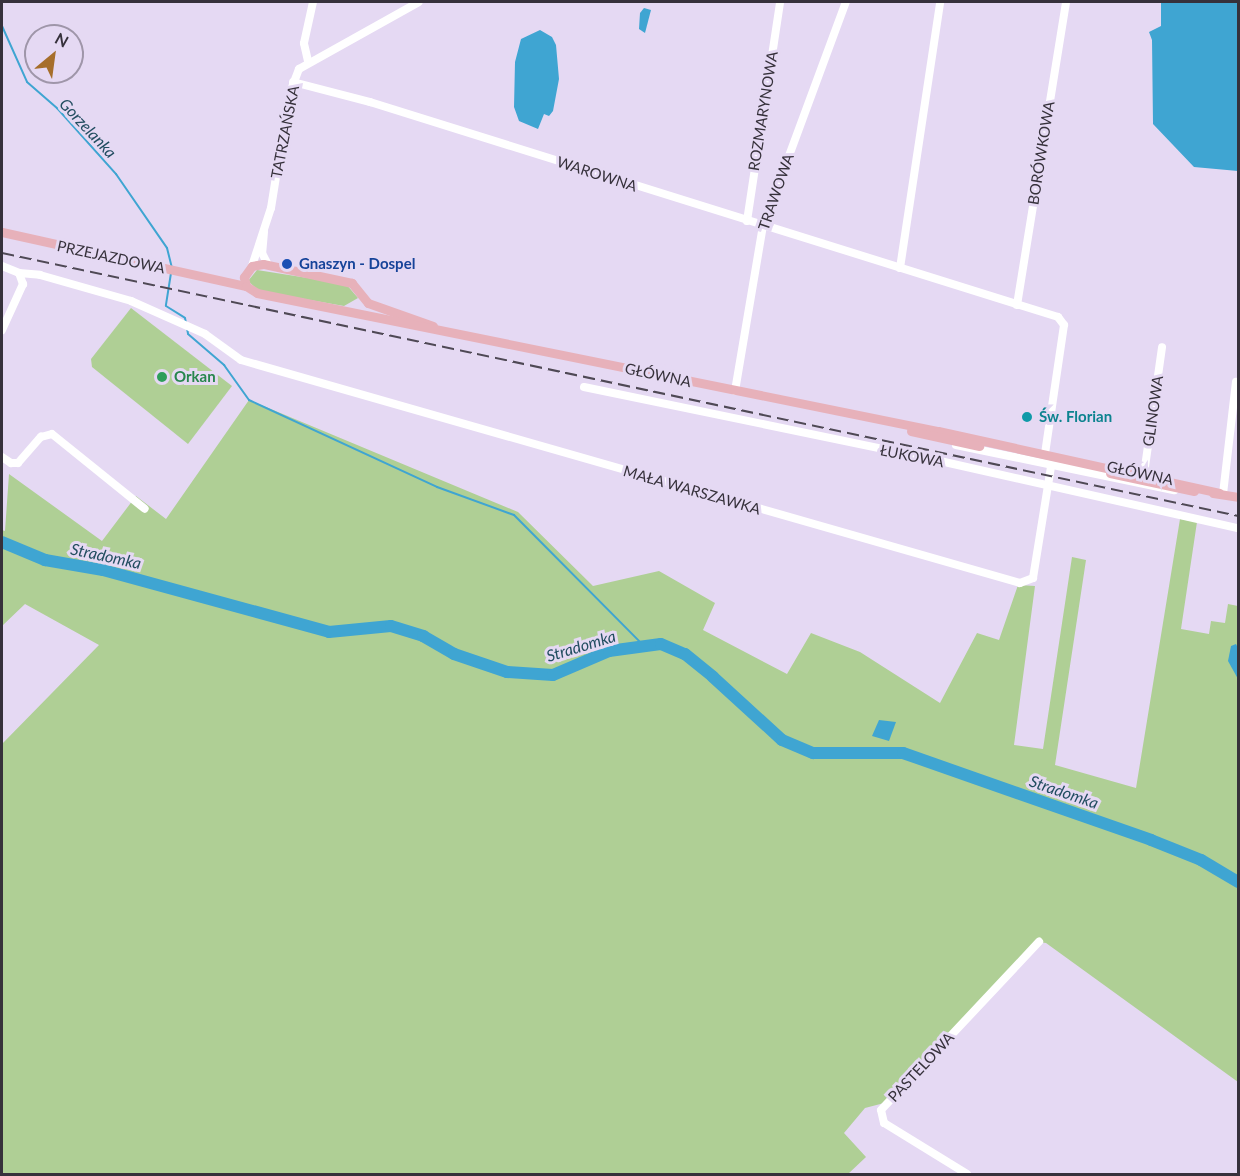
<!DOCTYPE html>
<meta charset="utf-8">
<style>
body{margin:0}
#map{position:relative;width:1240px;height:1176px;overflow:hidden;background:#e5d9f3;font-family:Lato,sans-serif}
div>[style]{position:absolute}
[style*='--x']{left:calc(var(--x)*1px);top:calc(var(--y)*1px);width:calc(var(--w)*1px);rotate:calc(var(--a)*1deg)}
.green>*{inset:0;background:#afcf95}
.water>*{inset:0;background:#3fa5d2}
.stream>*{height:2px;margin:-1px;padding:0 1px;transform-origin:1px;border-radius:1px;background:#3fa5d2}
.river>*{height:12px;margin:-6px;padding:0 6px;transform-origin:6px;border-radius:6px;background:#3fa5d2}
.minor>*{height:8px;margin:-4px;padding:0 4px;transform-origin:4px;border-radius:4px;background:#fff}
.major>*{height:9px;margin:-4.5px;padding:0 4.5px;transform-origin:4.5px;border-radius:4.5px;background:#e7b1ba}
.rail>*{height:2px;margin-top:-1px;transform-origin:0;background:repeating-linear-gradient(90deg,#4f4955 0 12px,transparent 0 18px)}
.dots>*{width:16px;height:16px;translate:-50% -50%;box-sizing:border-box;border:3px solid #e5d9f3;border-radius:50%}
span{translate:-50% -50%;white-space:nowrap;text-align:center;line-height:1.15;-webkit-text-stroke:6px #e5d9f3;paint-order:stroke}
.street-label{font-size:15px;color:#36313b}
.transit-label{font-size:15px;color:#164399;font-weight:700}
.left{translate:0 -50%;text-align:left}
.leisure-label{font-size:15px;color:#27864d;font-weight:700}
.culture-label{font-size:15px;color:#0d838f;font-weight:700}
.water-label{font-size:16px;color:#224d60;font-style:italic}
.frame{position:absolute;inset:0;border:3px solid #36313b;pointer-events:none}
.north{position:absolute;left:24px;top:24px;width:60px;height:60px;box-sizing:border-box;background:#e5d9f3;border:2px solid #9f96a9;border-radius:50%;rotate:29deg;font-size:16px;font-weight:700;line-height:24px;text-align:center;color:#36313b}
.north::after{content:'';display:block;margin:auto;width:21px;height:27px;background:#a66e2b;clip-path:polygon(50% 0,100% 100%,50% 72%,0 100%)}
</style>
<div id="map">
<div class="green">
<div style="clip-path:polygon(257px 270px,346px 284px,358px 298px,344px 306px,259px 291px,248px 281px)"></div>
<div style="clip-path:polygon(131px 308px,232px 386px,188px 444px,92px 367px,91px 359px)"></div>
<div style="clip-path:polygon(249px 400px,518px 512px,593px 586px,659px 571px,715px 603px,703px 630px,787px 674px,811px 633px,860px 652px,940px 703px,977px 633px,999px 640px,1018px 585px,1035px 586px,1014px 745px,1043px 749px,1072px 557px,1086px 560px,1055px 765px,1136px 788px,1180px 519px,1197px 522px,1181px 629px,1209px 634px,1211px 621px,1225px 623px,1228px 604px,1238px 606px,1238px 1082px,1046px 943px,1039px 942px,888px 1102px,865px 1108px,844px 1133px,866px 1157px,848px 1174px,2px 1174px,2px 744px,99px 645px,25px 604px,2px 626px,2px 530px,5px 531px,9px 474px,102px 541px,136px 496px,166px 519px)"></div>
</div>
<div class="water">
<div style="clip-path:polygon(1161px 2px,1238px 2px,1238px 171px,1194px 167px,1153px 124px,1152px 40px,1149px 32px,1161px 26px)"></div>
<div style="clip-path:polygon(644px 8px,651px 10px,645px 33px,639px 29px,640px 13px)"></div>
<div style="clip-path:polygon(540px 30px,552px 37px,556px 45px,559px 79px,553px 111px,549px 116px,544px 114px,538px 129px,519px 121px,514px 107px,515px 62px,521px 39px)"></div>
<div style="clip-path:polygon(1236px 644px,1238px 648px,1238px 679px,1228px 661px,1231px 646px)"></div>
<div style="clip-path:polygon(879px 720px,896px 722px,889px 741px,872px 736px)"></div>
</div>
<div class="stream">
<div style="--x:2;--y:26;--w:61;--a:65.9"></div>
<div style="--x:27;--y:82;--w:40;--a:41"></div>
<div style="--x:57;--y:108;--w:89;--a:48.2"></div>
<div style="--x:116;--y:174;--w:90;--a:55.4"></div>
<div style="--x:167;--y:248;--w:21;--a:76"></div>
<div style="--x:171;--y:273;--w:33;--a:99"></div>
<div style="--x:166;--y:306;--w:22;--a:32"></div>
<div style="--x:185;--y:318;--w:16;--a:79"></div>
<div style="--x:188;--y:334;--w:48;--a:40.7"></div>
<div style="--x:224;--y:365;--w:43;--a:54.5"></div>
<div style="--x:249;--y:400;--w:207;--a:24.8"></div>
<div style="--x:437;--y:487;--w:82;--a:20"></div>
<div style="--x:514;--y:515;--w:183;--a:45.2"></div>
</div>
<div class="river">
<div style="--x:2;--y:542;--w:47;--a:22.7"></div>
<div style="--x:45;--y:560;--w:59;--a:9.8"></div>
<div style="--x:103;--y:570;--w:234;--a:15.3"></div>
<div style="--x:329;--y:632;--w:62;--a:-5.5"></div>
<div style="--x:391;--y:626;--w:34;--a:17"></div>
<div style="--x:423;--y:636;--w:36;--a:30"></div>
<div style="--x:454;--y:654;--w:56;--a:18.8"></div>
<div style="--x:507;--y:672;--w:46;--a:3.7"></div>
<div style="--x:553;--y:675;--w:61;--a:-23.2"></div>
<div style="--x:609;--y:651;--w:52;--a:-7.7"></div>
<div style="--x:661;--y:644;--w:26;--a:23"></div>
<div style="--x:685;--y:654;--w:36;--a:39"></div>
<div style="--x:713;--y:677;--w:93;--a:42.4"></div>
<div style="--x:782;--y:740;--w:34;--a:23"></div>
<div style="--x:813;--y:753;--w:90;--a:0"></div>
<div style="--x:903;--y:753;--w:263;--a:19.3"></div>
<div style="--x:1151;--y:840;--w:54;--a:21.8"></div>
<div style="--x:1201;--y:860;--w:43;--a:30.7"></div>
</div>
<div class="minor">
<div style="--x:308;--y:61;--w:18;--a:-103"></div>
<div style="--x:304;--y:43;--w:42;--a:-77.6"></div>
<div style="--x:293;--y:82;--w:80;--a:14.6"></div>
<div style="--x:370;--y:102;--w:721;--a:17.35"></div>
<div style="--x:1058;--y:317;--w:10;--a:53"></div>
<div style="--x:1064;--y:325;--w:130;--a:98.4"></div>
<div style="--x:747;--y:221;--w:221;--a:-81.4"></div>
<div style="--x:264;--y:232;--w:21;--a:95"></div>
<div style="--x:262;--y:253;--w:13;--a:63"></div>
<div style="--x:2;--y:266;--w:18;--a:22"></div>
<div style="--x:19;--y:273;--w:12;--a:70"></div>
<div style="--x:23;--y:284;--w:51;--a:114.5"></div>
<div style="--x:252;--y:266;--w:61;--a:-71.9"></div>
<div style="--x:271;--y:208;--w:114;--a:-80.9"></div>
<div style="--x:289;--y:95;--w:28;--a:-69"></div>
<div style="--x:299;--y:69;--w:137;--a:-29.2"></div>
<div style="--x:900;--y:268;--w:269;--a:-81.4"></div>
<div style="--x:19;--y:273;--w:21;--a:5"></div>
<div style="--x:40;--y:275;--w:95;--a:15.9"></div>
<div style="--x:131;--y:301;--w:81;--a:24"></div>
<div style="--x:205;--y:334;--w:44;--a:35.8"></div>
<div style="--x:241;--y:360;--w:810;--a:15.97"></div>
<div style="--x:1020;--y:583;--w:14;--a:-21"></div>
<div style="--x:1033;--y:578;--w:112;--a:-80.8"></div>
<div style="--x:1017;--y:305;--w:307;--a:-80.8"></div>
<div style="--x:584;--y:387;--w:364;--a:11.7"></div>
<div style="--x:940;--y:461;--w:305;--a:12.7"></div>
<div style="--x:735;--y:391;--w:167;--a:-80.4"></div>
<div style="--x:763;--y:226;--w:239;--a:-69.7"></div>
<div style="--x:956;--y:445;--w:223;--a:11.7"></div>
<div style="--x:2;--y:457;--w:11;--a:34"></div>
<div style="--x:11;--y:463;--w:7;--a:0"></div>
<div style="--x:18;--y:463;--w:35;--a:-49"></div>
<div style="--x:41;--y:437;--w:11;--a:-15"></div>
<div style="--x:52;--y:434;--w:119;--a:38.9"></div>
<div style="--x:1144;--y:474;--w:128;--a:-81.9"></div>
<div style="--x:1223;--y:494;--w:113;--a:-83.4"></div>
<div style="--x:967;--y:1174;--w:97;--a:-148.4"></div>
<div style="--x:884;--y:1123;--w:13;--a:-103"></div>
<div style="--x:881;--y:1110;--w:231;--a:-46.8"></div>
</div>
<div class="major">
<div style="--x:2;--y:232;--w:250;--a:12.5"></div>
<div style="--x:433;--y:326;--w:69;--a:-160.5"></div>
<div style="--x:368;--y:303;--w:26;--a:-129"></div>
<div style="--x:352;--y:283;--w:91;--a:-167.9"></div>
<div style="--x:263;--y:264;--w:11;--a:170"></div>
<div style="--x:252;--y:266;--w:14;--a:126"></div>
<div style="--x:244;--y:277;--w:9;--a:77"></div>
<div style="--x:246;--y:286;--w:13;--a:32"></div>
<div style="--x:257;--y:293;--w:695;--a:11.46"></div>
<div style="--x:938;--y:431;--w:288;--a:12.4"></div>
<div style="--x:911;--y:431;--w:70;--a:12.4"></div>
<div style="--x:1110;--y:473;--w:86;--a:12.1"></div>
<div style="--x:1213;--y:493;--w:25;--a:9"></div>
</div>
<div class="rail">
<div style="--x:2;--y:253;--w:1264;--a:12.01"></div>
</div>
<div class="dots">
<div style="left:287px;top:264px;background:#1a4fb4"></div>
<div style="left:162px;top:377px;background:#2e9e5b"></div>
<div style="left:1027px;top:417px;background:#0f9aa8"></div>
</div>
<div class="street-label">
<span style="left:763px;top:111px;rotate:-81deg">ROZMARYNOWA</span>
<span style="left:285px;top:132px;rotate:-79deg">TATRZAŃSKA</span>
<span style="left:1041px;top:153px;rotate:-81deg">BORÓWKOWA</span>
<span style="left:597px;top:174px;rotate:18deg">WAROWNA</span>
<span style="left:776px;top:192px;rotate:-71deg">TRAWOWA</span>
<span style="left:111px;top:257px;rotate:12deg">PRZEJAZDOWA</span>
<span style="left:658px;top:375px;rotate:12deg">GŁÓWNA</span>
<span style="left:1153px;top:411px;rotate:-82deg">GLINOWA</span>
<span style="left:912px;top:456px;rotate:11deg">ŁUKOWA</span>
<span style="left:1140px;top:473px;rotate:12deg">GŁÓWNA</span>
<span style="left:692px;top:490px;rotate:16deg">MAŁA WARSZAWKA</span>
<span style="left:921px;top:1067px;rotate:-47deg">PASTELOWA</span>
</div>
<div class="transit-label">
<span class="left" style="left:299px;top:264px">Gnaszyn - Dospel</span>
</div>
<div class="leisure-label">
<span class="left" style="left:174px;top:377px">Orkan</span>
</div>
<div class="culture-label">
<span class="left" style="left:1039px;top:417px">Św. Florian</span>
</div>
<div class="water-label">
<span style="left:88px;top:128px;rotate:47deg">Gorzelanka</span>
<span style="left:106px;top:556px;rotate:12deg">Stradomka</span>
<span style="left:581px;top:646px;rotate:-17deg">Stradomka</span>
<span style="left:1064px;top:792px;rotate:19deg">Stradomka</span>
</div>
<div class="frame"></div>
<div class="north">N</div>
</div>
